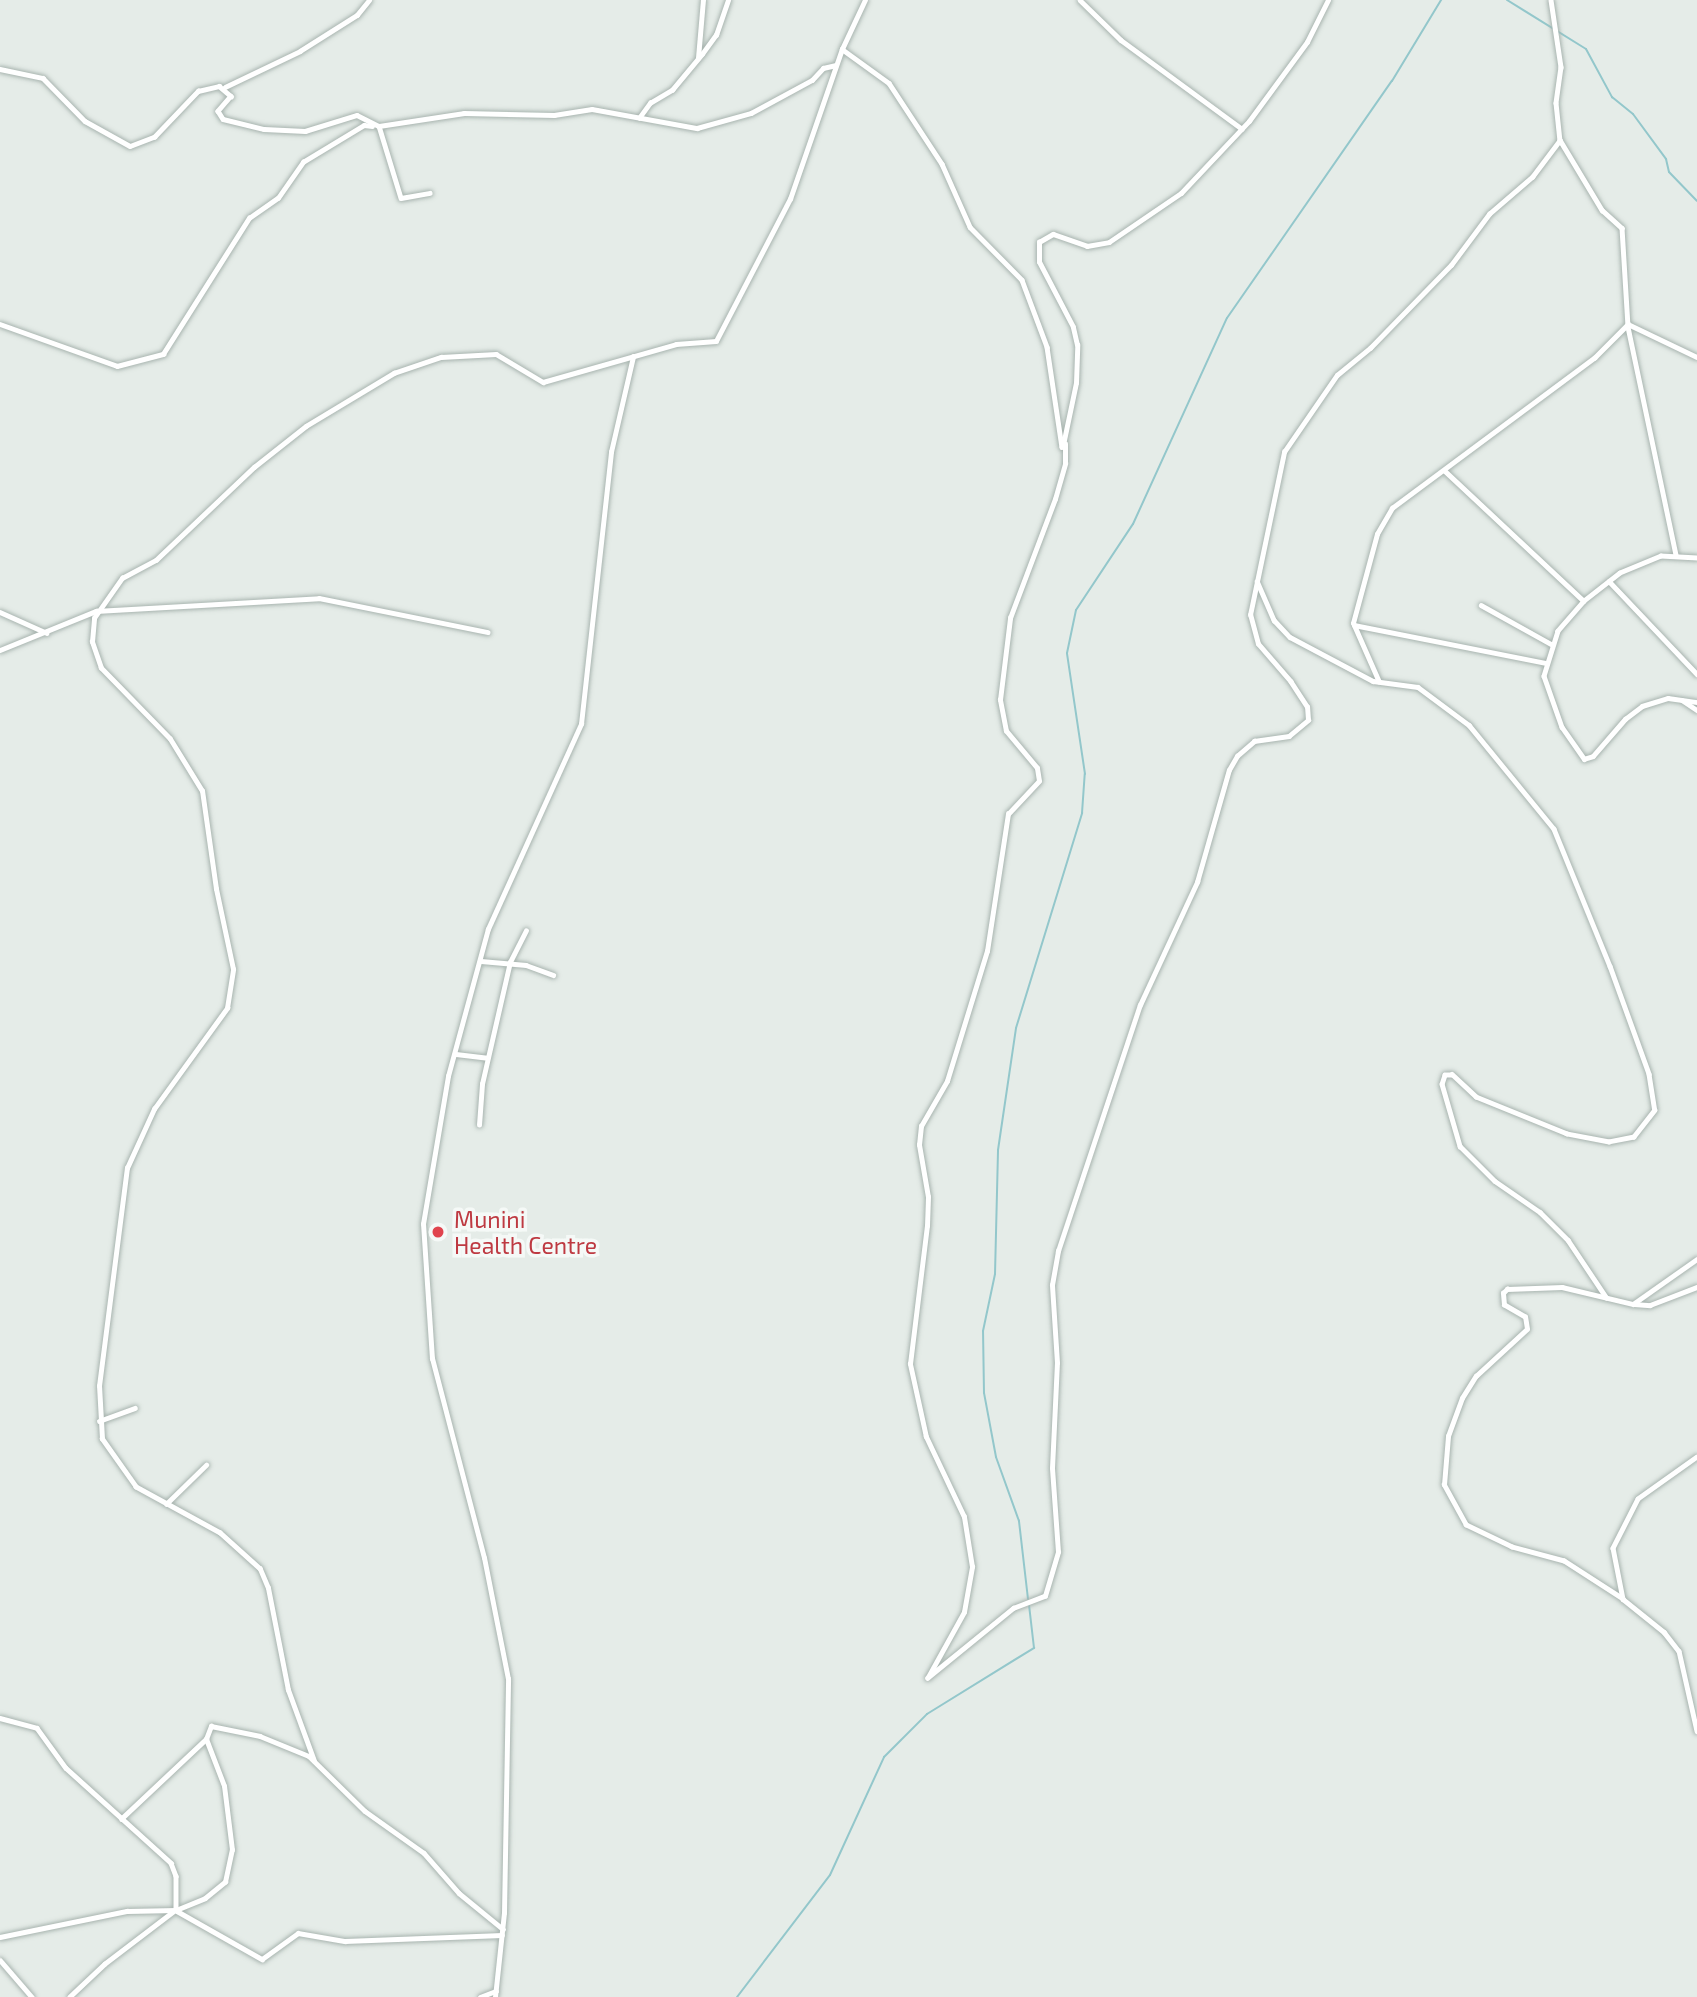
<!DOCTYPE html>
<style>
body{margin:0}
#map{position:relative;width:1697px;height:1997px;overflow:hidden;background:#e5ece8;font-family:"Exo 2",sans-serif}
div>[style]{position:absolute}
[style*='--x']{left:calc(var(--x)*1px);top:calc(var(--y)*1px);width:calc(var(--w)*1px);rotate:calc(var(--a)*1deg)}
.stream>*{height:2px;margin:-1px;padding:0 1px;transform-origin:1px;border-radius:1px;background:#93c7cb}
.roads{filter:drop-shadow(0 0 2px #a8b4af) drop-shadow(0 0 2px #a8b4af)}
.minor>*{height:4.5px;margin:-2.25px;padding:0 2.25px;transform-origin:2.25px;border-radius:2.25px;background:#fff}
.dots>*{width:19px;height:19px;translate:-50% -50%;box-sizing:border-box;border:4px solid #f5f9f7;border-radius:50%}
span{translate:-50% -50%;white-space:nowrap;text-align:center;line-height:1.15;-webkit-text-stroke:7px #f5f9f7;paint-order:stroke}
.health-label{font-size:23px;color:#be3a42}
.left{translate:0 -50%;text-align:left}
</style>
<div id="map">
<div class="stream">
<div style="--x:1507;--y:0;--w:93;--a:31.8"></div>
<div style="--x:1586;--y:49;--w:55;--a:61.6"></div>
<div style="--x:1612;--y:97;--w:27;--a:39"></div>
<div style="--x:1633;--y:114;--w:56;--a:53.7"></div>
<div style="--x:1666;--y:159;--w:13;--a:77"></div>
<div style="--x:1669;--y:172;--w:40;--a:46"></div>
<div style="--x:1028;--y:1599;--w:79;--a:-96.6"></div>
<div style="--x:1019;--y:1521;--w:68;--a:-109.8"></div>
<div style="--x:996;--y:1457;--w:65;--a:-100.6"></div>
<div style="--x:984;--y:1393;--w:62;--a:-90.9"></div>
<div style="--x:983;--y:1331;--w:58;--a:-78.1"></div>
<div style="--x:995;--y:1274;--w:124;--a:-88.6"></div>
<div style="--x:998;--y:1150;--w:123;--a:-81.6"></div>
<div style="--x:1016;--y:1028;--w:225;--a:-72.9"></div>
<div style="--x:1082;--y:813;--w:39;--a:-86"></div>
<div style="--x:1085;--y:774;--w:122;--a:-98.5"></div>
<div style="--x:1067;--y:653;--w:44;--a:-78.2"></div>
<div style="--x:1076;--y:610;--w:103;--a:-56.5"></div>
<div style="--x:1133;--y:524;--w:226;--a:-65.5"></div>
<div style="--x:1227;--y:318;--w:289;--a:-55.2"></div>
<div style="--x:1392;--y:81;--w:95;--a:-58.8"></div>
<div style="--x:737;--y:1997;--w:153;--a:-52.7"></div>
<div style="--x:830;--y:1875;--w:130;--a:-65.4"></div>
<div style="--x:884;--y:1757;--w:61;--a:-45"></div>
<div style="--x:927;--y:1714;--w:126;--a:-31.7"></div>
<div style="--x:1034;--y:1648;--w:43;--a:-96.6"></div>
</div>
<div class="roads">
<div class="minor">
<div style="--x:1080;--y:0;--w:57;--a:44.3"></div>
<div style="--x:1121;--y:40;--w:150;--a:36.3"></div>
<div style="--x:1551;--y:0;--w:68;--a:81.5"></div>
<div style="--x:1561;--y:67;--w:36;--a:98"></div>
<div style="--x:1556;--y:103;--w:37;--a:84"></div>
<div style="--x:1560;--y:140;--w:82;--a:59"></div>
<div style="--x:1602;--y:210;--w:27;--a:42"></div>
<div style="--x:1622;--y:228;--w:99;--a:86.5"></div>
<div style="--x:1628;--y:327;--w:233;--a:78.1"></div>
<div style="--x:842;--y:49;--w:58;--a:35.9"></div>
<div style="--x:889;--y:83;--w:97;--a:56.8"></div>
<div style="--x:942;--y:164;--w:69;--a:66"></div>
<div style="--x:970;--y:227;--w:74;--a:45.5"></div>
<div style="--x:1022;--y:280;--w:72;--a:69.5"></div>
<div style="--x:1047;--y:347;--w:101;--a:81.5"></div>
<div style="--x:698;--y:58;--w:58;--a:-85.1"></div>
<div style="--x:0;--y:69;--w:44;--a:11.8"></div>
<div style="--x:43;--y:78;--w:60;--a:45.7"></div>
<div style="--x:85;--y:121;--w:51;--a:29.1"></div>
<div style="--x:130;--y:146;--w:26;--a:-21"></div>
<div style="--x:154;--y:137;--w:64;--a:-46.3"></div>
<div style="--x:198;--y:91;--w:22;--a:-13"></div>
<div style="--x:219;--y:86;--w:16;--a:40"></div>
<div style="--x:231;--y:96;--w:20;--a:131"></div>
<div style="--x:218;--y:111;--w:9;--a:58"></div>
<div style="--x:223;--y:119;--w:42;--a:13.7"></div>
<div style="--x:264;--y:129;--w:41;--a:2.8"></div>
<div style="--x:305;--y:131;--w:54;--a:-17.1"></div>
<div style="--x:357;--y:115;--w:25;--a:27"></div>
<div style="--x:379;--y:126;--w:86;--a:-8.7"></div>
<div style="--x:464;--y:113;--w:90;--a:1.3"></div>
<div style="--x:554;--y:115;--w:38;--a:-9"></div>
<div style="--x:592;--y:109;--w:107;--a:10.3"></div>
<div style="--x:697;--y:128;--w:56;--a:-15.5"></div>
<div style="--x:751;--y:113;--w:69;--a:-28.4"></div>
<div style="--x:812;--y:80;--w:16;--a:-47"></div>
<div style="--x:823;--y:68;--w:13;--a:-13"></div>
<div style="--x:225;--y:87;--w:83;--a:-25.6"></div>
<div style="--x:300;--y:51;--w:67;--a:-32.3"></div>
<div style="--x:357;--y:15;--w:19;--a:-51"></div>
<div style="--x:639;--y:118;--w:19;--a:-54"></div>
<div style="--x:650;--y:103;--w:26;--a:-31"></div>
<div style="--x:672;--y:90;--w:47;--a:-50.2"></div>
<div style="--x:702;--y:54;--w:24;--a:-54"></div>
<div style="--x:716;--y:35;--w:37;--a:-71"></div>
<div style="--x:379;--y:126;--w:75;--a:73"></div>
<div style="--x:401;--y:198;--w:29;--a:-10"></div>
<div style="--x:0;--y:324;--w:124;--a:19.7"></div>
<div style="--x:117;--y:366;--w:48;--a:-14.6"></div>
<div style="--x:163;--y:354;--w:161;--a:-57.7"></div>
<div style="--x:249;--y:218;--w:35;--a:-35"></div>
<div style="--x:278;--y:198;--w:44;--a:-55.2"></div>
<div style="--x:303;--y:162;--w:71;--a:-31.2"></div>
<div style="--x:364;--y:125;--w:8;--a:7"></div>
<div style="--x:1063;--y:445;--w:63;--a:-78.2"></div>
<div style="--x:1076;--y:383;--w:38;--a:-88"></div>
<div style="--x:1077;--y:345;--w:18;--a:-103"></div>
<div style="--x:1073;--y:327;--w:73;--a:-117.6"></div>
<div style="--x:1039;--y:262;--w:20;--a:-90"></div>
<div style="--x:1039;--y:242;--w:16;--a:-30"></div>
<div style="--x:1053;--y:234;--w:36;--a:19"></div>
<div style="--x:1087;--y:246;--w:22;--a:-10"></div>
<div style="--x:1109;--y:242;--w:87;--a:-34.2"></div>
<div style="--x:1181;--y:193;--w:99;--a:-46.6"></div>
<div style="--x:1249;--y:121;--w:98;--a:-53.7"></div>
<div style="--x:1307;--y:42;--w:47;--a:-63.4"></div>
<div style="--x:1445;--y:471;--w:190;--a:43.1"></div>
<div style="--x:1697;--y:558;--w:36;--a:-177"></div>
<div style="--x:1661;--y:556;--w:44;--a:157.5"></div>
<div style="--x:1620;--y:573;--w:46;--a:142.1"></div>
<div style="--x:1584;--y:601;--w:40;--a:131"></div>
<div style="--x:1558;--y:631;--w:47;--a:107.3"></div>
<div style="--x:1544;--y:676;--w:54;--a:70.6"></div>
<div style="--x:1562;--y:727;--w:39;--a:55"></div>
<div style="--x:1584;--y:759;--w:9;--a:-18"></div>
<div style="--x:1593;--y:756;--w:49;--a:-49.1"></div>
<div style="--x:1625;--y:719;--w:21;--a:-37"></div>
<div style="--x:1642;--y:706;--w:27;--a:-17"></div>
<div style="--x:1668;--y:698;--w:29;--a:8"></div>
<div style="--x:1257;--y:581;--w:43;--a:66.4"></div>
<div style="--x:1274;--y:620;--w:23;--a:47"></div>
<div style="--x:1290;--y:637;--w:94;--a:27.9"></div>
<div style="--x:1373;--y:681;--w:45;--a:7.6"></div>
<div style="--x:1418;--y:687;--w:64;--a:36.7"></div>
<div style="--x:1469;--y:725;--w:134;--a:50.7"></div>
<div style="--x:1554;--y:829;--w:148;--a:67.8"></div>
<div style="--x:1610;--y:966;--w:115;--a:70.1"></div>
<div style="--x:1649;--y:1074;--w:36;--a:81"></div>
<div style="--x:1655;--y:1110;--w:34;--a:128"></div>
<div style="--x:1634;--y:1137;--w:25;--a:169"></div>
<div style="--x:1609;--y:1142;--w:43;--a:-169.2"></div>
<div style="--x:1567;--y:1134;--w:98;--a:-157.9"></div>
<div style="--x:1476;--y:1097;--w:33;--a:-137"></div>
<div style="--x:1452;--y:1075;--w:7;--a:180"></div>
<div style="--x:1445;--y:1075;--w:9;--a:108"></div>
<div style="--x:1442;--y:1084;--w:65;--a:73.8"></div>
<div style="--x:1460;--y:1146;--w:49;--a:45"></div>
<div style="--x:1495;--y:1181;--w:55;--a:34.6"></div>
<div style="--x:1540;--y:1212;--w:40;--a:45"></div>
<div style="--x:1568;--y:1240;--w:69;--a:56.3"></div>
<div style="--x:1609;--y:581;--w:128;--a:46.6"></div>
<div style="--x:1481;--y:605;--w:80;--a:29.1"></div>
<div style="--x:0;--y:612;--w:51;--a:24.1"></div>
<div style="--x:1354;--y:625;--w:196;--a:11.2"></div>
<div style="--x:0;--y:650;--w:104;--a:-22.1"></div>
<div style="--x:96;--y:611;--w:223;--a:-3.3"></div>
<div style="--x:319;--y:598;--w:172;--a:11.4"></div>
<div style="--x:1379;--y:682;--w:64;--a:-113.8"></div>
<div style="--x:1353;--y:623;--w:92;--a:-74.9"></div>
<div style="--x:1377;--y:534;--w:30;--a:-60"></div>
<div style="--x:1392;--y:508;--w:252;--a:-36.6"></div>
<div style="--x:1594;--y:358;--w:48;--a:-45"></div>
<div style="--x:1628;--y:324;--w:76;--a:25.6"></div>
<div style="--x:1682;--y:700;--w:18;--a:34"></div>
<div style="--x:481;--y:961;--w:45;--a:5.1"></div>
<div style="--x:526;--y:965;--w:29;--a:20"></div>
<div style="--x:456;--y:1054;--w:31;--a:7"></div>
<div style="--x:479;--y:1125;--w:41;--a:-85.8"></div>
<div style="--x:482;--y:1084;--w:125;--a:-77.1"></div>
<div style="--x:510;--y:962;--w:35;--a:-63"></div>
<div style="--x:1634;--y:1304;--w:16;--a:4"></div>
<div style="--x:1650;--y:1305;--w:50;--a:-21"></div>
<div style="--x:99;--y:1421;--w:38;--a:-20"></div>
<div style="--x:1697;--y:1457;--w:72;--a:144.6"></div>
<div style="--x:1638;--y:1499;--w:55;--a:117"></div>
<div style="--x:1613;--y:1548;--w:52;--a:78.9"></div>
<div style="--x:1623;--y:1599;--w:53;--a:38.8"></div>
<div style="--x:1664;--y:1632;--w:24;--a:52"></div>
<div style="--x:1679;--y:1651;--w:82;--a:77.3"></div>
<div style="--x:166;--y:1504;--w:56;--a:-44.3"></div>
<div style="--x:1623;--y:1599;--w:70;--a:-147.2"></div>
<div style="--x:1564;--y:1561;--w:54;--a:-164.9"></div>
<div style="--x:1512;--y:1547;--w:51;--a:-154.4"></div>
<div style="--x:1466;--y:1525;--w:46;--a:-118.8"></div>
<div style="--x:1444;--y:1485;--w:49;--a:-85.3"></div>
<div style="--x:1448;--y:1436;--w:40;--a:-69.8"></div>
<div style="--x:1462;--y:1398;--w:26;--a:-58"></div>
<div style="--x:1476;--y:1376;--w:69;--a:-42.7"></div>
<div style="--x:1527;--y:1329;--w:12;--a:-99"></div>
<div style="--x:1525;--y:1317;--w:24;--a:-150"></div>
<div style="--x:1504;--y:1305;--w:12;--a:-95"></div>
<div style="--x:1503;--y:1293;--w:6;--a:-45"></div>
<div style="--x:1507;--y:1289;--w:55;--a:-2.1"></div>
<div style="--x:1562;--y:1287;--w:73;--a:13.5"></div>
<div style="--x:1633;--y:1304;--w:78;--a:-35.1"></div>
<div style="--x:928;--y:1677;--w:74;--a:-61"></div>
<div style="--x:964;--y:1612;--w:46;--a:-79.9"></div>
<div style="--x:972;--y:1567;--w:51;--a:-99.1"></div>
<div style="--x:964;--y:1517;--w:89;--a:-115.4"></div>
<div style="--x:926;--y:1437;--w:75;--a:-102.4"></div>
<div style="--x:910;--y:1364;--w:139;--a:-83"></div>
<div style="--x:927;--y:1226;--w:29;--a:-88"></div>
<div style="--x:928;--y:1197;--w:53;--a:-99.8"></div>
<div style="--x:919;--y:1145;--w:19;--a:-84"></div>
<div style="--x:921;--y:1126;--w:52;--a:-60"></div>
<div style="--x:947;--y:1081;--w:136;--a:-72.9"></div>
<div style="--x:987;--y:951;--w:139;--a:-81.3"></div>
<div style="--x:1008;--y:814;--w:45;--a:-46.8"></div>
<div style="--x:1039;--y:781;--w:13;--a:-99"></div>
<div style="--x:1037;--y:768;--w:48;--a:-130"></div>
<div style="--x:1006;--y:731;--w:32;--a:-101"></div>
<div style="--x:1000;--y:700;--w:83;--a:-83"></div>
<div style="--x:1010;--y:618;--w:127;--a:-69.3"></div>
<div style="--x:1055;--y:499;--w:37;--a:-74"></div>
<div style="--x:1065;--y:463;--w:19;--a:-90"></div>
<div style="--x:1065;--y:444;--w:4;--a:135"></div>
<div style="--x:927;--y:1678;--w:111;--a:-39.1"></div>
<div style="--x:1013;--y:1608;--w:34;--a:-21"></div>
<div style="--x:1045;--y:1596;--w:46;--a:-73.5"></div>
<div style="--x:1058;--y:1552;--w:84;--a:-94.1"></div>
<div style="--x:1052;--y:1468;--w:105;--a:-87.3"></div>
<div style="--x:1057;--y:1363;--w:78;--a:-93.7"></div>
<div style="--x:1052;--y:1285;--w:35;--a:-80"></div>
<div style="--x:1058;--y:1251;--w:259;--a:-71.6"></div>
<div style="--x:1140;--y:1005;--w:136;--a:-65.1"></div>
<div style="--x:1197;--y:882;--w:116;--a:-74.1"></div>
<div style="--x:1229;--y:770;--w:16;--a:-60"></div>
<div style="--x:1237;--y:756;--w:23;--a:-41"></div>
<div style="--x:1254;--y:741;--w:35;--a:-8"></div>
<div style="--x:1289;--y:736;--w:25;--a:-40"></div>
<div style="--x:1308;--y:720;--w:13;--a:-94"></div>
<div style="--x:1307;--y:707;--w:30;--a:-123"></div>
<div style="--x:1291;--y:682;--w:50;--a:-131"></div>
<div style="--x:1258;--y:644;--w:30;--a:-105"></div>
<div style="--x:1250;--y:615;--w:167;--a:-78.2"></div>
<div style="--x:1284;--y:452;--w:93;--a:-55.5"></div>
<div style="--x:1337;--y:375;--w:43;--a:-39.3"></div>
<div style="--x:1370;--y:348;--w:116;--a:-45.7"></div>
<div style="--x:1451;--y:265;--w:64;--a:-53.3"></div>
<div style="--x:1489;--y:214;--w:57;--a:-40.7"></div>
<div style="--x:1532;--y:177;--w:46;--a:-52.9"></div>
<div style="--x:0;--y:1718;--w:38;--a:15"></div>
<div style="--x:37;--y:1728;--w:49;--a:54.1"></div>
<div style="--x:66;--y:1768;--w:142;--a:42.1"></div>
<div style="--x:171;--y:1863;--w:14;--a:69"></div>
<div style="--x:176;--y:1876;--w:34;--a:90"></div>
<div style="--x:176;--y:1910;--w:89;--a:142.7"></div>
<div style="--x:105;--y:1964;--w:48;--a:136.7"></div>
<div style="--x:314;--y:1761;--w:76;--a:-110.1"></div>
<div style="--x:288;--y:1690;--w:104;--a:-101.1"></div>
<div style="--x:268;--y:1588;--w:21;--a:-113"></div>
<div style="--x:260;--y:1569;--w:54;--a:-138"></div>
<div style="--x:220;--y:1533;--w:96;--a:-151.3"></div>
<div style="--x:136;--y:1487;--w:59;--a:-125.3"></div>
<div style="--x:102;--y:1439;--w:53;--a:-93.2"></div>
<div style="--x:99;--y:1386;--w:220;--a:-82.7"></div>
<div style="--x:127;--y:1168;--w:65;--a:-65.4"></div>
<div style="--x:154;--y:1109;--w:125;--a:-54.1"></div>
<div style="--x:227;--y:1008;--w:39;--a:-81"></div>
<div style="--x:233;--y:969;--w:82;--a:-102"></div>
<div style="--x:216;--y:889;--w:99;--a:-98.1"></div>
<div style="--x:202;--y:791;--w:61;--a:-121.6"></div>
<div style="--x:170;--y:739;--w:99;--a:-134.2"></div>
<div style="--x:101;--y:668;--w:28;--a:-109"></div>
<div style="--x:92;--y:642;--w:24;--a:-85"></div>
<div style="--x:94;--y:618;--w:49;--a:-55"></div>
<div style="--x:122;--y:578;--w:38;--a:-28"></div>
<div style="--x:156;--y:560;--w:135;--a:-43.5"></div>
<div style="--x:254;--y:467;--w:66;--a:-38.3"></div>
<div style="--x:306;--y:426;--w:103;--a:-31.1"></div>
<div style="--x:394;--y:373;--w:50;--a:-18.8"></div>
<div style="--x:441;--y:357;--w:55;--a:-3.1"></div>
<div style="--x:496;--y:354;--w:55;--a:30.8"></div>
<div style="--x:543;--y:382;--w:138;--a:-15.9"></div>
<div style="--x:676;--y:344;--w:40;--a:-4.3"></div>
<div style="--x:716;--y:341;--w:160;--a:-62.5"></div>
<div style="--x:790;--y:199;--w:159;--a:-70.9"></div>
<div style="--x:842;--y:49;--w:54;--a:-64.9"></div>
<div style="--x:121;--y:1819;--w:117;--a:-43.3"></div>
<div style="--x:177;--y:1911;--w:98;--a:29.5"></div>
<div style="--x:262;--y:1959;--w:44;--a:-35.8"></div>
<div style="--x:298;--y:1933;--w:48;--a:9.7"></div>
<div style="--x:345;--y:1941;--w:157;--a:-2.2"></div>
<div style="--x:0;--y:1937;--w:130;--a:-11.6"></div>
<div style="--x:127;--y:1911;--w:49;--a:-1.2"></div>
<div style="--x:176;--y:1910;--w:31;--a:-22"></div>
<div style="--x:205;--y:1898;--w:26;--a:-39"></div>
<div style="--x:225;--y:1882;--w:33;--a:-78"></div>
<div style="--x:232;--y:1850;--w:64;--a:-97.1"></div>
<div style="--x:224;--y:1786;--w:50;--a:-111"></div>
<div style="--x:206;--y:1739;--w:14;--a:-69"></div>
<div style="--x:211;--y:1726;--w:50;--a:11.5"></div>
<div style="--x:260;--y:1736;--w:53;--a:22.2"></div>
<div style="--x:309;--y:1756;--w:78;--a:44.5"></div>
<div style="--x:365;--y:1811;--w:72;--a:35.4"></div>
<div style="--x:424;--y:1853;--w:53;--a:48.8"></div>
<div style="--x:459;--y:1893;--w:57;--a:39.3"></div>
<div style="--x:0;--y:1960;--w:49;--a:49.1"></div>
<div style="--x:480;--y:1997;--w:17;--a:-21"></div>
<div style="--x:495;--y:1997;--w:84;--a:-83.9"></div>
<div style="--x:504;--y:1913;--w:234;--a:-89"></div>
<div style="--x:508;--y:1679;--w:123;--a:-101.2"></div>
<div style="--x:484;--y:1558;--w:206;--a:-104.6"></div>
<div style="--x:432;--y:1359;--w:135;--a:-93.8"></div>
<div style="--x:423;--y:1224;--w:150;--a:-80.4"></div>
<div style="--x:448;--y:1076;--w:152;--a:-74.8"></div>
<div style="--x:488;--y:929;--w:225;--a:-65.6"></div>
<div style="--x:581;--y:724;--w:274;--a:-83.7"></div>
<div style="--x:611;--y:452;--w:98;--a:-77"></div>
</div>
</div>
<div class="dots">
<div style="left:438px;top:1232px;background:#e0444e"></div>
</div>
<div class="health-label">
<span class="left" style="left:454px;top:1232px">Munini<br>Health Centre</span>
</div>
</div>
